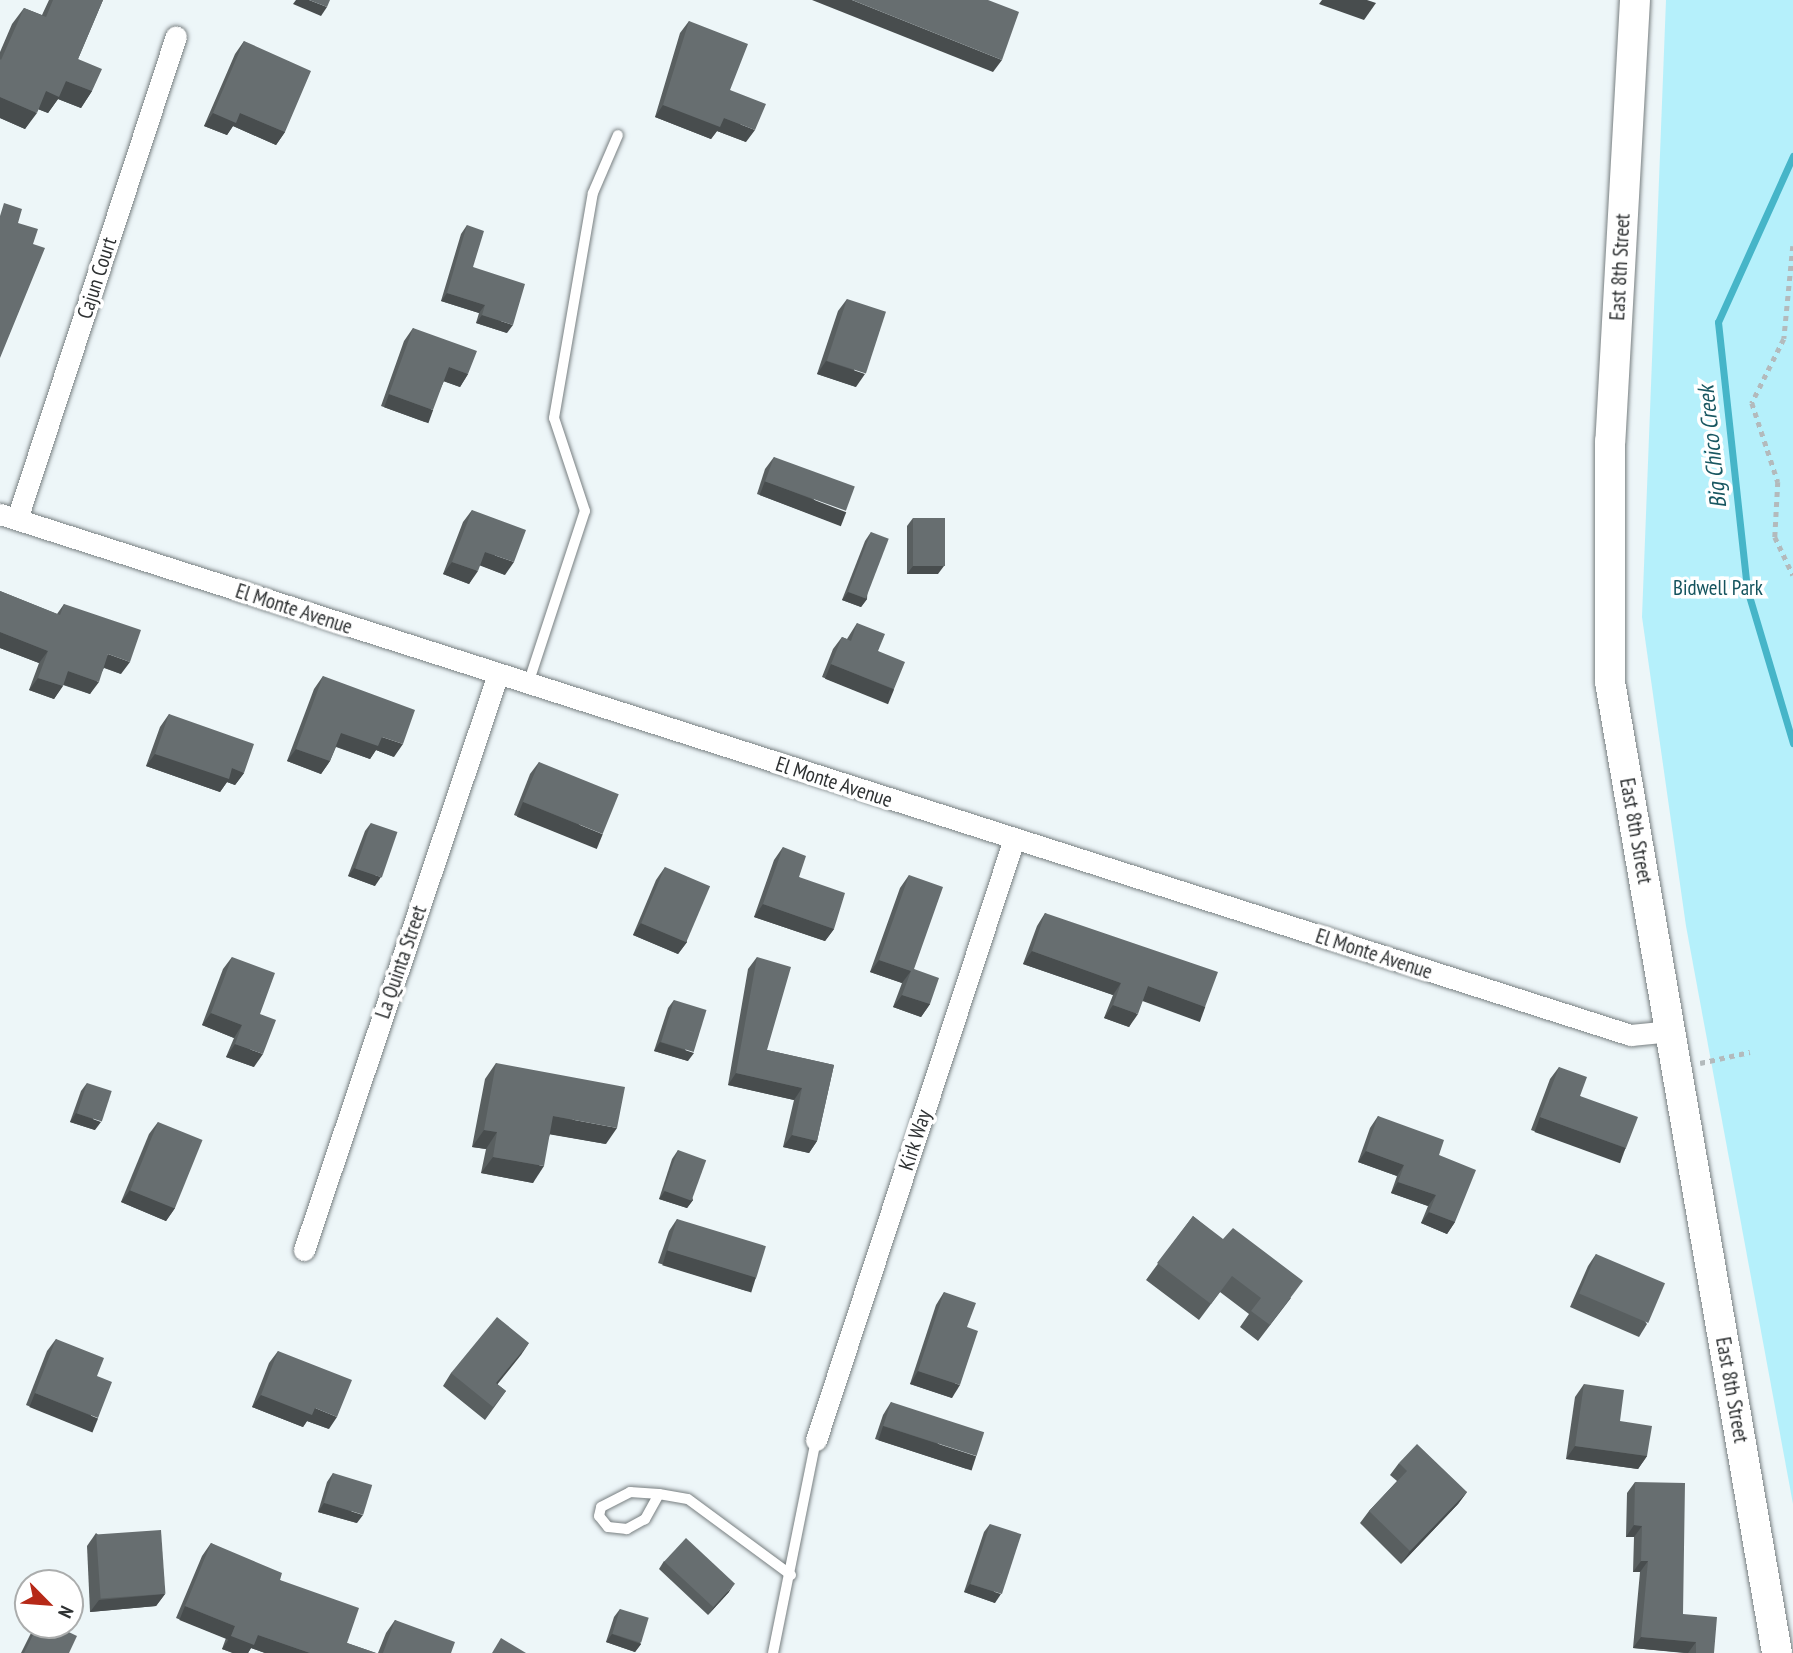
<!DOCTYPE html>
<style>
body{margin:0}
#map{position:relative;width:1793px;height:1653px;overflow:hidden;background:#edf6f8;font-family:"PT Sans Narrow",sans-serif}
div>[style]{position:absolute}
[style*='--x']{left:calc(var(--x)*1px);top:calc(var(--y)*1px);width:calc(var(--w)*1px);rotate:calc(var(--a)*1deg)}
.green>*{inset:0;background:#b5f0fb}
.stream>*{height:7px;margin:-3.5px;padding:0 3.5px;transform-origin:3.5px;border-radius:3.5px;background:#46b5c8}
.path>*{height:4.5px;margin-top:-2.25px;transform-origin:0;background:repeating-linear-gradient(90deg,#b3babc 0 5px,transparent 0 10px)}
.roads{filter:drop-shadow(0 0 2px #787f81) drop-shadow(0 0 2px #787f81)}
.lane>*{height:10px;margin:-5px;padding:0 5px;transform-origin:5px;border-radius:5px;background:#fff}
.street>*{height:21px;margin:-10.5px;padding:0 10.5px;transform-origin:10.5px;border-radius:10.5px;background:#fff}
.secondary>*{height:30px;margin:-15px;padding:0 15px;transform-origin:15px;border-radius:15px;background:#fff}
.wall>*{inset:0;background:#595f60}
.shaded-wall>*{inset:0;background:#484d4e;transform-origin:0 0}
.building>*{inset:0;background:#676e70;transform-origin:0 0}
span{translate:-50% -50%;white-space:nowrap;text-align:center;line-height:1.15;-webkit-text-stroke:7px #fff;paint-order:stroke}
.street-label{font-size:21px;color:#2e3132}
.park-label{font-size:21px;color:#15545e}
.water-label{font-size:23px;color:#195761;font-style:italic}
.north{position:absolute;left:14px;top:1569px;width:70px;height:70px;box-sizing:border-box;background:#fff;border:2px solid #abadad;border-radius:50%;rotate:115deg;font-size:19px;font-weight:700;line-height:28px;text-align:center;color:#2e3132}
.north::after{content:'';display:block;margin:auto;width:24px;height:32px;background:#b62918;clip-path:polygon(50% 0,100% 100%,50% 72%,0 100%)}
</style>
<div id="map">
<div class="green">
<div style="clip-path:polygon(1666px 0,1793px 0,1793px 1504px,1686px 926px,1642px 617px)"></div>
</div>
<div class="stream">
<div style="--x:1793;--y:156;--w:182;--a:114.3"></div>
<div style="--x:1718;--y:322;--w:269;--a:83.8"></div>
<div style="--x:1747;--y:589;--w:161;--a:73.4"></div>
</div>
<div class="path">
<div style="--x:1793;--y:246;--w:93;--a:95.5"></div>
<div style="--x:1784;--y:339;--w:72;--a:116.6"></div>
<div style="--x:1752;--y:403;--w:83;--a:71.8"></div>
<div style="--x:1778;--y:482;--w:55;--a:93.1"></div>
<div style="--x:1775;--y:537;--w:42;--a:64.7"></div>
<div style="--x:1700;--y:1063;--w:51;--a:-12.4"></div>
</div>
<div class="roads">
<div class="lane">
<div style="--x:528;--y:684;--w:182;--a:-71.8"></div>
<div style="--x:585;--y:511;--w:98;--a:-108.4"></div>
<div style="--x:554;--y:418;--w:228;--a:-80.2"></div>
<div style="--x:593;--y:193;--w:63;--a:-66.7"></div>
<div style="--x:659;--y:1494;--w:29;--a:119"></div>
<div style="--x:645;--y:1519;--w:21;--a:151"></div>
<div style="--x:627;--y:1529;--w:19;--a:-174"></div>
<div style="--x:608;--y:1527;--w:14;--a:-129"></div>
<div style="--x:599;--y:1516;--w:9;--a:-77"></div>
<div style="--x:601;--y:1507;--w:33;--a:-27"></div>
<div style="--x:630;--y:1492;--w:29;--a:4"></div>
<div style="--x:659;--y:1494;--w:29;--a:10"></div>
<div style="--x:688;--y:1499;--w:128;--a:36.4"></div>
<div style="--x:773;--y:1653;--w:217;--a:-78.6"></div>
</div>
<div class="street">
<div style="--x:0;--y:514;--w:1712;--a:17.72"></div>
<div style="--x:1631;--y:1035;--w:40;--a:-5.7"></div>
<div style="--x:17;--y:519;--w:508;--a:-71.78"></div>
<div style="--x:304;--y:1250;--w:608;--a:-71.39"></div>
<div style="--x:816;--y:1440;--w:633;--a:-71.77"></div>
</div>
<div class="secondary">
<div style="--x:1635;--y:0;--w:442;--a:93.2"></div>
<div style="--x:1610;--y:441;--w:241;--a:90"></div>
<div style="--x:1610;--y:682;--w:985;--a:80.24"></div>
</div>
</div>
<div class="wall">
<div style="clip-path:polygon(49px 0,103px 0,78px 59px,92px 91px,81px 108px,58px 99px,48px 113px,38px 109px,25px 129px,0 118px,0 52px,12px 24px,24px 8px,42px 15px)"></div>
<div style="clip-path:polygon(689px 21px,730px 90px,746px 142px,717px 131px,711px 139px,655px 117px,680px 33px)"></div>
<div style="clip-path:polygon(244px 41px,285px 132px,276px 145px,233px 126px,227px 135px,204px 126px,235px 54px)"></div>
<div style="clip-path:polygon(467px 225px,473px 267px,507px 333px,476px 323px,479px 313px,441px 301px,461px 234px)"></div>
<div style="clip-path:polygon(847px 299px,856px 387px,817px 374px,838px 311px)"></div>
<div style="clip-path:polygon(413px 328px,468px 374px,460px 387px,444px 381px,425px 422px,381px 406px,404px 341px)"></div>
<div style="clip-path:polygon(774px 457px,837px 524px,757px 494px,765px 469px)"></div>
<div style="clip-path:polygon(472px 510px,505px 575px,480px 565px,469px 584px,443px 574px,463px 522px)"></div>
<div style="clip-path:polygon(913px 518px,938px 574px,907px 574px,907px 526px)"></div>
<div style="clip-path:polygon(871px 532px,867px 599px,861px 607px,842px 600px,865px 541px)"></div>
<div style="clip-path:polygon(0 591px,57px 614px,64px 604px,121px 674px,104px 668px,90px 694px,63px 685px,54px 699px,29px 690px,39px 663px,0 648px)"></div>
<div style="clip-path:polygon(857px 623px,878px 651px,894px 689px,885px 702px,822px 677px,833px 649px,842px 637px,847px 639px)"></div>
<div style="clip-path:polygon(323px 676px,394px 757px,376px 750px,370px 759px,336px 747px,330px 761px,321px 774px,287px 761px,314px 689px)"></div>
<div style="clip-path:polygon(169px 714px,244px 773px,235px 785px,227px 782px,220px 792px,146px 766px,160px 727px)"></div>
<div style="clip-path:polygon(539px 762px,594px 847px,514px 815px,530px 774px)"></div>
<div style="clip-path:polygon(371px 823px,375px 886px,348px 876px,365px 831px)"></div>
<div style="clip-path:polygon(783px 847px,799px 877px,834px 929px,825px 941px,754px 917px,774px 860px)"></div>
<div style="clip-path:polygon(665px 867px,687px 942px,678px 954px,633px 935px,656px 880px)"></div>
<div style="clip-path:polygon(909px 875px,914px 969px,930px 1004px,921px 1017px,893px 1007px,902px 983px,870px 972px,900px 888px)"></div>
<div style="clip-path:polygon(1045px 913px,1205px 1007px,1196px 1020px,1143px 1000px,1129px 1027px,1104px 1018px,1113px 995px,1023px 964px,1037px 926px)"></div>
<div style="clip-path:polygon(232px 957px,254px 1067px,226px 1057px,234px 1038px,202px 1025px,223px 969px)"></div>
<div style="clip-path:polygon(757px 957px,767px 1050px,834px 1065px,817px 1141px,809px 1153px,783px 1147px,794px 1100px,728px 1085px,748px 969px)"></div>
<div style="clip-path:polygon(674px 1000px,688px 1061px,654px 1051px,668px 1008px)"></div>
<div style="clip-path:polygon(496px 1063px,606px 1144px,550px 1134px,533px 1183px,481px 1173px,486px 1149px,472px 1147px,485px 1079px)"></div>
<div style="clip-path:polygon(1559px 1067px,1580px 1096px,1626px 1148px,1617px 1161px,1531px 1130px,1550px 1079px)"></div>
<div style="clip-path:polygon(87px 1083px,95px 1130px,70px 1122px,81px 1091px)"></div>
<div style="clip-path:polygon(1378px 1116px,1439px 1155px,1455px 1222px,1447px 1234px,1421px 1223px,1428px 1206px,1391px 1193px,1397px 1176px,1358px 1162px,1370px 1128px)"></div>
<div style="clip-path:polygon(158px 1122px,175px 1208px,166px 1221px,121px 1202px,149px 1134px)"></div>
<div style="clip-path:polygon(678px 1150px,693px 1200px,687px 1208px,659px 1199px,672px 1159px)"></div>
<div style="clip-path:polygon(1193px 1216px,1291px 1298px,1258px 1341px,1240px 1327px,1249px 1314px,1220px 1292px,1199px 1320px,1146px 1280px)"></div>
<div style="clip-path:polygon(677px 1219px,756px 1278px,747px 1291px,658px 1263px,669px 1231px)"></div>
<div style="clip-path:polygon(1596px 1254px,1647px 1324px,1639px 1337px,1570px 1307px,1588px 1266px)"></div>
<div style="clip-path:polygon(944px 1292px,967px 1327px,952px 1398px,910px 1384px,936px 1305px)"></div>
<div style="clip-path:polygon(56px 1339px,97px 1376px,89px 1430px,26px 1405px,47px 1351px)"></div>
<div style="clip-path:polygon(529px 1343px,497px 1384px,506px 1391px,485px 1420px,443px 1386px,451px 1373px)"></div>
<div style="clip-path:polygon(278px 1351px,329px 1429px,307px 1421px,303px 1427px,252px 1407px,269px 1363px)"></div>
<div style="clip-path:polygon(1584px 1384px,1647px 1456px,1638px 1469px,1566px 1459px,1575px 1397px)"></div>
<div style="clip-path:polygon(891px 1402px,967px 1469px,875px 1439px,883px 1415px)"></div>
<div style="clip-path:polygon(1399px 1463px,1467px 1492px,1458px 1504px,1401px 1564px,1360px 1523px,1369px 1511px,1397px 1481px,1390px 1475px)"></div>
<div style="clip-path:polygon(333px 1473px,357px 1523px,318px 1512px,327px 1482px)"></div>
<div style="clip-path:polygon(1635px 1482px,1683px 1614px,1714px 1653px,1684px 1653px,1633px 1648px,1640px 1572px,1633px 1572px,1634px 1537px,1626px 1537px,1627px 1493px)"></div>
<div style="clip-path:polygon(990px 1524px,995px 1603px,964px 1592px,984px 1532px)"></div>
<div style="clip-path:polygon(96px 1533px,165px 1594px,156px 1606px,90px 1612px,87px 1546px)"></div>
<div style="clip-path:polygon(211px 1543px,280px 1580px,347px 1643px,376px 1653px,265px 1653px,251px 1648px,248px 1653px,233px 1653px,222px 1649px,226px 1638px,176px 1618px,202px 1556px)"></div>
<div style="clip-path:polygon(664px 1561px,729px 1592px,708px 1615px,659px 1569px)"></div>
<div style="clip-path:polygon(620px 1609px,641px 1644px,635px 1652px,606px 1642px,614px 1617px)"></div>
<div style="clip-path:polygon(395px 1620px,451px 1653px,378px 1653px,386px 1633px)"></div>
<div style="clip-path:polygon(36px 1625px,54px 1625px,69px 1653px,21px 1653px,32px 1631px)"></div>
</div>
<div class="shaded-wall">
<div style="clip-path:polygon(296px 0,309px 0,327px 7px,321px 16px,293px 4px)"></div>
<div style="clip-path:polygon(812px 0,852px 0,1002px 60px,993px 72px)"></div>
<div style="clip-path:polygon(1322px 0,1367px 0,1376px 3px,1364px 20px,1319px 4px)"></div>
<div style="clip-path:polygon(66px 81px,92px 91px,81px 108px,58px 99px,48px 113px,35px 108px,46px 91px)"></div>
<div style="clip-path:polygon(0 97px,37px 113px,25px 129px,0 118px)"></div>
<div style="clip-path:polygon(663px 105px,724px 118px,755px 130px,746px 142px,717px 131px,711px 139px,655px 117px)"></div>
<div style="clip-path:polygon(213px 113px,240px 113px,285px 132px,276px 145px,233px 126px,227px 135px,204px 126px)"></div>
<div style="clip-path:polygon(447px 293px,485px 305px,479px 313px,441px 301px)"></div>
<div style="clip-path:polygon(482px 315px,513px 325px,507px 333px,476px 323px)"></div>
<div style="clip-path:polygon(826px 361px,865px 374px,856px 387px,817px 374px)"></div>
<div style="clip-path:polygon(449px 367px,468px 374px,460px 387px,440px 380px)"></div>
<div style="left:389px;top:394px;width:47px;height:14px;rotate:20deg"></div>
<div style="left:765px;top:481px;width:87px;height:15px;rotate:21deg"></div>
<div style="clip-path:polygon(485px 552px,514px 562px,505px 575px,476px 564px)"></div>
<div style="clip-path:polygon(452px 562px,478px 571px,469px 584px,443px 574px)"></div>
<div style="clip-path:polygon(913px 566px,944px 566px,938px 574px,907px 574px)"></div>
<div style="clip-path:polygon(848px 592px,867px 599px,861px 607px,842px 600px)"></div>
<div style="clip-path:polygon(0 632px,48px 651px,39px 663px,0 648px)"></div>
<div style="clip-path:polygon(108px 654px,130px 662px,121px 674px,100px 666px)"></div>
<div style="left:831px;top:664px;width:68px;height:16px;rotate:22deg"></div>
<div style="clip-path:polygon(68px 671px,99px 682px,90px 694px,59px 683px)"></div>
<div style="clip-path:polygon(38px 678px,63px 686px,54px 699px,29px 690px)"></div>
<div style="clip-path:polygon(341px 733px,382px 737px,403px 744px,394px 757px,376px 750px,370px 759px,332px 745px)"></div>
<div style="clip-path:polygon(296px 749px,330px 761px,321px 774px,287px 761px)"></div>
<div style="clip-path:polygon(155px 754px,232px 768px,244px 773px,235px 785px,227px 782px,220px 792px,146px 766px)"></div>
<div style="left:523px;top:802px;width:86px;height:16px;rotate:22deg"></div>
<div style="clip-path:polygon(354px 868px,381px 877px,375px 886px,348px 876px)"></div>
<div style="clip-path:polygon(763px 904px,834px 929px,825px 941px,754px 917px)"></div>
<div style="clip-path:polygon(641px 923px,687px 942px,678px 954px,633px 935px)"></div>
<div style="clip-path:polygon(1032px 951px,1121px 983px,1113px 995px,1023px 964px)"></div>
<div style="clip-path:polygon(879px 960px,911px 971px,902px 983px,870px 972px)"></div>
<div style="left:1148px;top:986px;width:61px;height:16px;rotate:20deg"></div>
<div style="clip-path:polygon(902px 995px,930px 1004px,921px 1017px,893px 1007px)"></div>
<div style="clip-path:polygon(1113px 1005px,1138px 1014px,1129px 1027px,1104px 1018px)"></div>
<div style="clip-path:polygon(211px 1013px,242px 1025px,234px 1038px,202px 1025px)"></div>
<div style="clip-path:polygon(660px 1042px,694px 1053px,688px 1061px,654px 1051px)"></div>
<div style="clip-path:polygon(235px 1044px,263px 1054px,254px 1067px,226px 1057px)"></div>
<div style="clip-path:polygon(736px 1073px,802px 1088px,794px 1100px,728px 1085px)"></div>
<div style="clip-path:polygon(76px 1113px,101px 1122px,95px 1130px,70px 1122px)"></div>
<div style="clip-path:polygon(553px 1116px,617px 1128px,606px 1144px,542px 1133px)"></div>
<div style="left:1540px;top:1117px;width:91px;height:16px;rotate:20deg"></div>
<div style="clip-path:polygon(484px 1130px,497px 1132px,486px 1149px,472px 1147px)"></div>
<div style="clip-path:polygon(792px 1135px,817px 1141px,809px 1153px,783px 1147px)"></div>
<div style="clip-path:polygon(1366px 1151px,1404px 1165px,1397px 1176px,1358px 1162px)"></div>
<div style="clip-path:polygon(493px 1157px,544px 1166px,533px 1183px,481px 1173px)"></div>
<div style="clip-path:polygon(1398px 1182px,1436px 1195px,1428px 1206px,1391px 1193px)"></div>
<div style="clip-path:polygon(130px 1190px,175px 1208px,166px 1221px,121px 1202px)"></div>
<div style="clip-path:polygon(665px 1191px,693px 1200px,687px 1208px,659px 1199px)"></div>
<div style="clip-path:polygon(1429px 1212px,1455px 1222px,1447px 1234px,1421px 1223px)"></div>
<div style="left:667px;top:1250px;width:93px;height:16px;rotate:17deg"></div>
<div style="clip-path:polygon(529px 1343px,521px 1355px,488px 1396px,496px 1383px)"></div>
<div style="clip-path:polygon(918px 1371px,960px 1385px,952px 1398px,910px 1384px)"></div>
<div style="left:35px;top:1393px;width:68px;height:15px;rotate:22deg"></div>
<div style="clip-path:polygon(261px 1395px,315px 1408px,337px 1417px,329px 1429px,307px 1421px,303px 1427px,252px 1407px)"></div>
<div style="left:883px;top:1426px;width:98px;height:15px;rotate:18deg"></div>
<div style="clip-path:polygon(1575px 1446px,1647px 1456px,1638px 1469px,1566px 1459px)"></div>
<div style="clip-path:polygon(1467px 1492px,1458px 1504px,1401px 1564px,1410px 1551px)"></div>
<div style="clip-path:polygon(324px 1503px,363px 1515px,357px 1523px,318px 1512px)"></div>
<div style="clip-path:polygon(1634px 1525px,1642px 1526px,1634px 1537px,1626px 1537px)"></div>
<div style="clip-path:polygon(1641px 1561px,1648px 1561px,1640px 1572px,1633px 1572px)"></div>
<div style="clip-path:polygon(735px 1583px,729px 1592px,708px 1615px,714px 1607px)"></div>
<div style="clip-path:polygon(970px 1584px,1001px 1594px,995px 1603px,964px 1592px)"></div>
<div style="clip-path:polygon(165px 1594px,156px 1606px,90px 1612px,99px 1600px)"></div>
<div style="left:185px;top:1606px;width:54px;height:15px;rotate:22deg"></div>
<div style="clip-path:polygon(612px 1634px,641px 1644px,635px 1652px,606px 1642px)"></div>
<div style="clip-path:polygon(258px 1635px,310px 1653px,265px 1653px,251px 1648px,248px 1653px,233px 1653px,222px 1649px,231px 1636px)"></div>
<div style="clip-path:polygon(1641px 1637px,1696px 1642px,1688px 1653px,1633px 1648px)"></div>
</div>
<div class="building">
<div style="clip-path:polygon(53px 0,103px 0,78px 59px,102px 69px,92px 91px,66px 81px,59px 97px,46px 91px,37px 113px,0 97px,0 59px,1px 60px,24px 8px,46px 17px)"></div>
<div style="clip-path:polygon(309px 0,330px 0,327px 7px)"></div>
<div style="clip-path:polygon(852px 0,988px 0,1019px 12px,1002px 60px)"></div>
<div style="clip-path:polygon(689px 21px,748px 44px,730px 90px,766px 104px,755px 130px,724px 118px,720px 127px,663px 105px)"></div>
<div style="clip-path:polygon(244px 41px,311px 71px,285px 132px,240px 113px,236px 123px,213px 113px)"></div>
<div style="clip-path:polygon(4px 203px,22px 209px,18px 223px,38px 229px,33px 244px,45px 248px,0 358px,0 216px)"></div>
<div style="clip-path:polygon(467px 225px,484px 231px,473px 267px,525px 284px,513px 325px,482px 315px,485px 305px,447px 293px)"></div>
<div style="left:847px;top:299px;width:41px;height:65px;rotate:18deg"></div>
<div style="clip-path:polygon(413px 328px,477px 351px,468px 374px,449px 367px,433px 410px,389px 394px)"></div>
<div style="left:774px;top:457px;width:86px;height:26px;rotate:20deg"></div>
<div style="clip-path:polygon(472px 510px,526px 530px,514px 562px,485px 552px,478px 571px,452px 562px)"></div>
<div style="left:913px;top:518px;width:32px;height:48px"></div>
<div style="left:871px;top:532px;width:19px;height:64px;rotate:21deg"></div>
<div style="clip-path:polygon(0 591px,60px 615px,64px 604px,141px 630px,130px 662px,108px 654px,99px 682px,68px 671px,63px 686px,38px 678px,48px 651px,0 632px)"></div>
<div style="clip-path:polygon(857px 623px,885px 634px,878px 651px,905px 662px,894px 689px,831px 664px,842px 637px,851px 641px)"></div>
<div style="clip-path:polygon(323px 676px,415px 710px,403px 744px,382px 737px,378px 746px,341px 733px,330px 761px,296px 749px)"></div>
<div style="clip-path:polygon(169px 714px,254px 744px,244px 773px,232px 768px,229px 779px,155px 754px)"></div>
<div style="left:539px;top:762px;width:86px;height:43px;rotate:22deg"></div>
<div style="left:371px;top:823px;width:28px;height:48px;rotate:19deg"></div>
<div style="clip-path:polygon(783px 847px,806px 856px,799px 877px,845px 893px,834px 929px,763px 904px)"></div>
<div style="left:665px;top:867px;width:49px;height:61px;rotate:23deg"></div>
<div style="clip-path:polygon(909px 875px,943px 887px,914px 969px,939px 978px,930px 1004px,902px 995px,911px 971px,879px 960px)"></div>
<div style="clip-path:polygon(1045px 913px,1218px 972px,1205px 1007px,1148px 986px,1138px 1014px,1113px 1005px,1121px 983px,1032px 951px)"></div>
<div style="clip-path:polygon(232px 957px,275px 973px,260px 1014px,276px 1020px,263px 1054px,235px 1044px,242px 1025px,211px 1013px)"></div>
<div style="clip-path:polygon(757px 957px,791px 967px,767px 1050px,834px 1065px,817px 1141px,792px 1135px,802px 1088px,736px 1073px)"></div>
<div style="left:674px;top:1000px;width:34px;height:44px;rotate:17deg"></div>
<div style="clip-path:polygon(496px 1063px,625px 1087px,617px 1128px,553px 1116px,544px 1166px,493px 1157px,497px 1132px,484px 1130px)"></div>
<div style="clip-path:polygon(1559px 1067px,1587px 1077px,1580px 1096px,1638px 1117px,1626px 1148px,1540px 1117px)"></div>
<div style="left:87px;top:1083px;width:26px;height:32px;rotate:18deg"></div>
<div style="clip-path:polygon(1378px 1116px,1444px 1140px,1439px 1155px,1476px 1170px,1455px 1222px,1429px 1212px,1436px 1195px,1398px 1182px,1404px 1165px,1366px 1151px)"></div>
<div style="left:158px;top:1122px;width:48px;height:74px;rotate:22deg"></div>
<div style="left:678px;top:1150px;width:30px;height:43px;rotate:20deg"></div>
<div style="clip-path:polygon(1193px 1216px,1223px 1239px,1233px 1228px,1303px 1281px,1270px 1325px,1251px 1311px,1261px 1298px,1232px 1276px,1211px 1304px,1157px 1263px)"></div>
<div style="left:677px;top:1219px;width:93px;height:33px;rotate:17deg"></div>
<div style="left:1596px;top:1254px;width:75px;height:43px;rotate:23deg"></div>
<div style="clip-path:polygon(944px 1292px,976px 1303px,967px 1327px,978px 1331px,960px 1385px,918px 1371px)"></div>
<div style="clip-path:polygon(497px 1317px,529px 1343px,496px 1383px,506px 1391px,493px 1407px,451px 1373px)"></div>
<div style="clip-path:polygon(56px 1339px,104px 1358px,97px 1376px,112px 1382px,98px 1418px,35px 1393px)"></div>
<div style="clip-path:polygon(278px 1351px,352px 1380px,337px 1417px,315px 1408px,312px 1415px,261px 1395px)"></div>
<div style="clip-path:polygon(1584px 1384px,1624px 1390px,1620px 1421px,1652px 1426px,1647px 1456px,1575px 1446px)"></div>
<div style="left:891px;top:1402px;width:98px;height:25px;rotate:18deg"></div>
<div style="clip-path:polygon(1417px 1444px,1467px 1492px,1410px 1551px,1369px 1511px,1407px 1471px,1399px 1463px)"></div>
<div style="left:333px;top:1473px;width:41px;height:31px;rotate:17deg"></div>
<div style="clip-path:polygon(1635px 1482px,1685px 1483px,1683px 1614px,1717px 1617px,1714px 1653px,1696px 1653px,1696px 1642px,1641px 1637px,1648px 1561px,1641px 1561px,1642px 1526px,1634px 1525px)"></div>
<div style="left:990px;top:1524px;width:33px;height:63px;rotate:18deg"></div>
<div style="left:161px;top:1530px;width:64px;height:65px;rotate:86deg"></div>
<div style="left:686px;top:1538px;width:67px;height:32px;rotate:43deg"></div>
<div style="clip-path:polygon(211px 1543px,282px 1573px,280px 1580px,359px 1608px,347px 1643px,376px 1653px,310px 1653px,258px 1635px,254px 1645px,231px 1636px,235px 1626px,185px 1606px)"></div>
<div style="left:620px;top:1609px;width:30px;height:26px;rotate:17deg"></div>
<div style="clip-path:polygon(395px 1620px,455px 1642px,451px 1653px,383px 1653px)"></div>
<div style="clip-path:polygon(38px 1625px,54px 1625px,77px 1636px,69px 1653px,24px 1653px)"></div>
<div style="clip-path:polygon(501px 1638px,526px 1653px,492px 1653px)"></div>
</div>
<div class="street-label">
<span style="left:1620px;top:267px;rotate:-87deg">East 8th Street</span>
<span style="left:97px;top:278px;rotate:-72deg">Cajun Court</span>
<span style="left:294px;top:609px;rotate:18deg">El Monte Avenue</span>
<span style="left:834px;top:782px;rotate:18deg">El Monte Avenue</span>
<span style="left:1636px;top:831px;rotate:80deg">East 8th Street</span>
<span style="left:1374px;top:954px;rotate:18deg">El Monte Avenue</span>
<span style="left:401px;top:962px;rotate:-71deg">La Quinta Street</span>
<span style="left:915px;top:1140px;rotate:-72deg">Kirk Way</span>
<span style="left:1732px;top:1390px;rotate:80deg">East 8th Street</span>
</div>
<div class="park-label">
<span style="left:1718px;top:588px">Bidwell Park</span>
</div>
<div class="water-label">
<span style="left:1712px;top:447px;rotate:-96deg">Big Chico Creek</span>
</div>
<div class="north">N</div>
</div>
